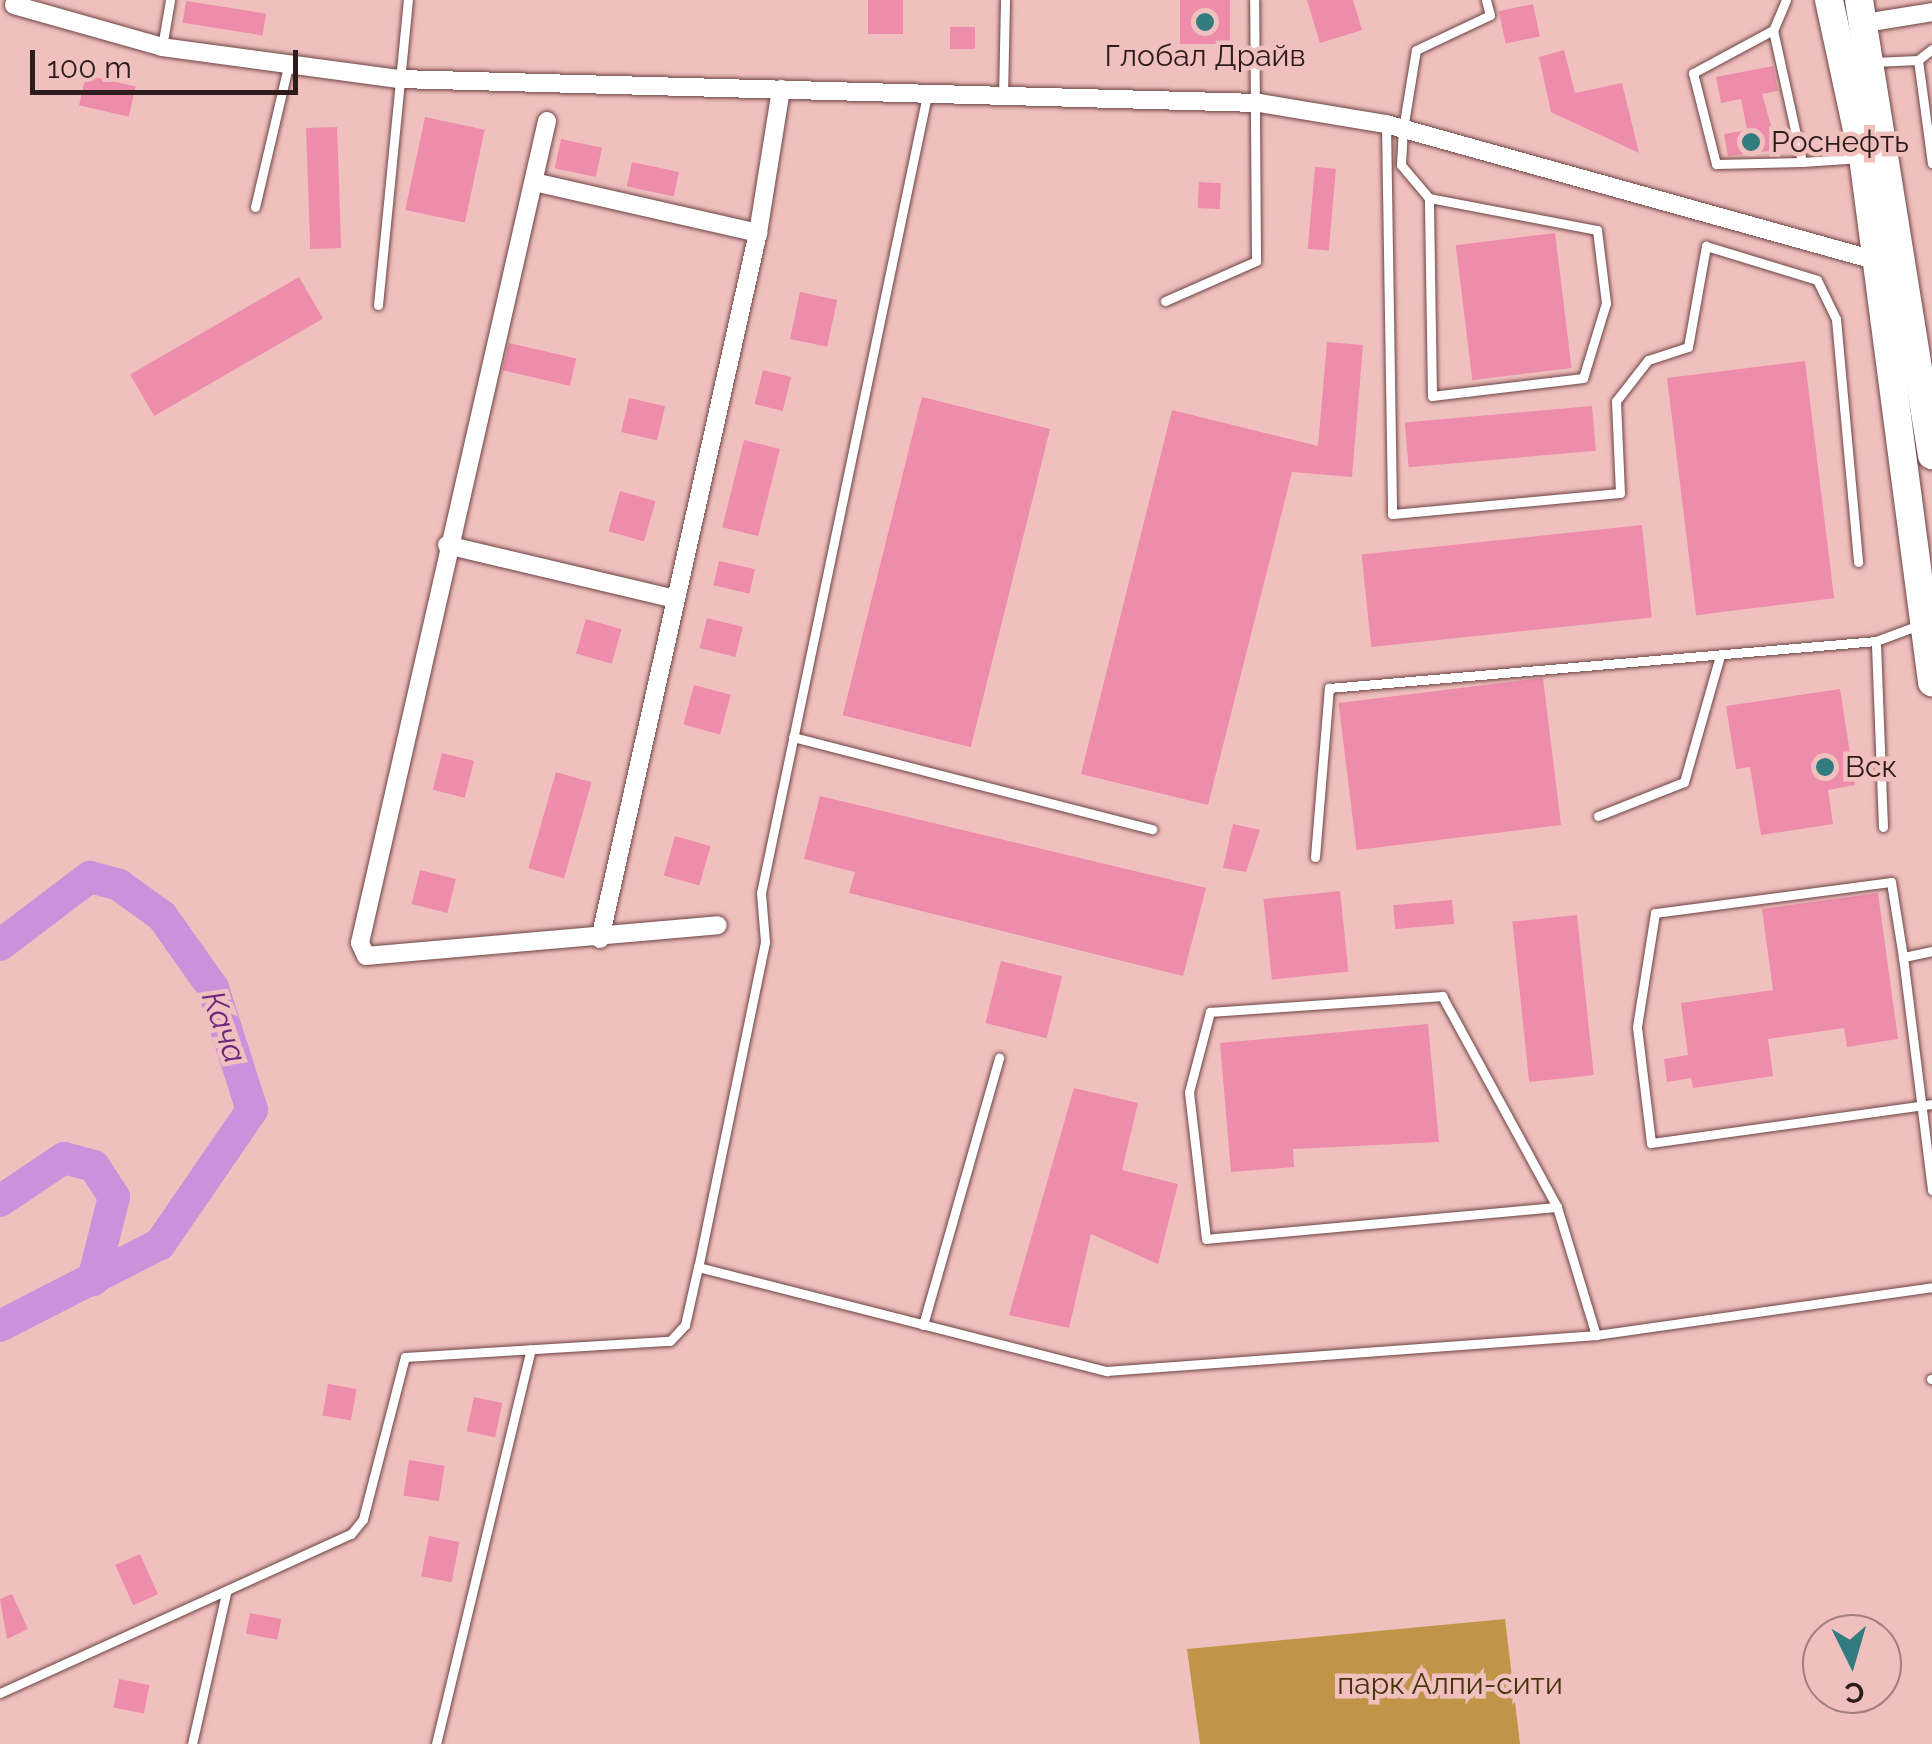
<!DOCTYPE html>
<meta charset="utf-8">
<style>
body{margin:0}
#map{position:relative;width:1932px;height:1744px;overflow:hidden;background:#f0c0be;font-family:Raleway,sans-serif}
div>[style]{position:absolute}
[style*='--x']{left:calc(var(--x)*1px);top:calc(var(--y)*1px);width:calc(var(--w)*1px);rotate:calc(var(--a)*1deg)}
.green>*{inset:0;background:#c19547}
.river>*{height:32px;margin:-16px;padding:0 16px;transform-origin:16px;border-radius:16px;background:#cd90db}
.building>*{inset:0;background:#ee8cab;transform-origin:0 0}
.roads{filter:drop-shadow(0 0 2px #6c4444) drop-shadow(0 0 2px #6c4444)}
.service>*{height:9px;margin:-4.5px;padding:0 4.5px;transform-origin:4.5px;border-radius:4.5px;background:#fff}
.minor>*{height:18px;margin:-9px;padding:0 9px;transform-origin:9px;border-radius:9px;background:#fff}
.trunk>*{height:28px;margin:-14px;padding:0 14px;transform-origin:14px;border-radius:14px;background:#fff}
.dots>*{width:28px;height:28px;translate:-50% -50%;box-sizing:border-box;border:5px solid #f0c0be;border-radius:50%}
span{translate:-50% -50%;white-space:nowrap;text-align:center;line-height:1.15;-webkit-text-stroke:9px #f0c0be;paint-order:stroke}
.poi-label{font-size:30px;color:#2d1c1b}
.left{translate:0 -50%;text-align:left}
.park-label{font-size:30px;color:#48340c}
.water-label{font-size:32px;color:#6e257d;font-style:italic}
.north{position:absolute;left:1802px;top:1614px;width:100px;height:100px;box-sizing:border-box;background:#f0c0be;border:2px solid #a27e7d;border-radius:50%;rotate:175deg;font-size:28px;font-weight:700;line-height:40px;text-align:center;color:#2d1c1b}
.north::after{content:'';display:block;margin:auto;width:35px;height:45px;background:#327b7f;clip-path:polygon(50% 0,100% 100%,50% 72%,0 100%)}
.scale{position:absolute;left:30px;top:50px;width:268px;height:45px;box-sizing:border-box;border:5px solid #2d1c1b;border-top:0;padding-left:12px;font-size:30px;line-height:35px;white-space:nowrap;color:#2d1c1b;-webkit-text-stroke:8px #f0c0be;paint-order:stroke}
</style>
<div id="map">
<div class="green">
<div style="clip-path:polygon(1505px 1619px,1520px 1744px,1200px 1744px,1187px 1649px)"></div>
</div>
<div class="river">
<div style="--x:0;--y:945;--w:113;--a:-37.1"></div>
<div style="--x:90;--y:877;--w:30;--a:15"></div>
<div style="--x:119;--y:885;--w:53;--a:35.8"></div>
<div style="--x:162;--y:916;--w:88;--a:54.7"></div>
<div style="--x:213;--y:988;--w:128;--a:72.3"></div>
<div style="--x:252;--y:1110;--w:163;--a:124.5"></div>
<div style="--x:160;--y:1244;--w:180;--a:152.9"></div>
<div style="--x:0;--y:1201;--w:77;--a:-33.9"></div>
<div style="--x:64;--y:1158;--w:31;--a:15"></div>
<div style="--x:94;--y:1166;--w:37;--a:57"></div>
<div style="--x:114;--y:1197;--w:86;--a:104.2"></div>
</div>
<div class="building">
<div style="left:868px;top:0;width:35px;height:34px"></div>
<div style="left:1180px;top:0;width:50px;height:44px"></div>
<div style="clip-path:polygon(1307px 0,1353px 0,1362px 30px,1320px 43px)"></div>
<div style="left:186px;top:1px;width:81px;height:22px;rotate:9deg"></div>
<div style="left:1533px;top:4px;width:33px;height:35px;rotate:78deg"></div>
<div style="left:950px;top:27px;width:25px;height:22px"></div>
<div style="clip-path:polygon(1564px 50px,1575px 93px,1622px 83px,1639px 153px,1551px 112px,1539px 57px)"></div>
<div style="clip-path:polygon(1773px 66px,1778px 91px,1762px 94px,1778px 150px,1728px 156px,1724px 134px,1747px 130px,1741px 99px,1721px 103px,1716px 77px)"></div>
<div style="left:86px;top:75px;width:51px;height:31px;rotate:13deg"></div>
<div style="left:425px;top:117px;width:61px;height:95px;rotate:12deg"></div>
<div style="left:337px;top:127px;width:121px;height:31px;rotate:88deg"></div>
<div style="left:561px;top:139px;width:42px;height:30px;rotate:12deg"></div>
<div style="left:632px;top:162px;width:48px;height:25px;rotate:12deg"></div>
<div style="left:1315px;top:167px;width:21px;height:82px;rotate:5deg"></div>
<div style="left:1199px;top:182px;width:22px;height:26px;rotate:3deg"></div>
<div style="left:1555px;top:233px;width:136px;height:100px;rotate:83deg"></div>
<div style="left:299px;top:277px;width:48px;height:195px;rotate:60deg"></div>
<div style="left:800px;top:292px;width:38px;height:48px;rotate:12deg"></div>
<div style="clip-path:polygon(1327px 342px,1363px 345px,1352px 477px,1292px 472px,1208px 805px,1081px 774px,1172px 410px,1318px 446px)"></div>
<div style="left:509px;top:343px;width:69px;height:28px;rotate:13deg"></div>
<div style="left:1805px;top:361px;width:239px;height:139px;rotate:83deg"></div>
<div style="left:763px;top:370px;width:29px;height:35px;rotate:14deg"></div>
<div style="left:922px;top:397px;width:132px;height:328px;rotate:14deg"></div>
<div style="left:629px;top:398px;width:37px;height:35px;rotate:13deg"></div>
<div style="left:1592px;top:406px;width:45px;height:188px;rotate:85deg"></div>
<div style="left:744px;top:440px;width:37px;height:90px;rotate:14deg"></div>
<div style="left:620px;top:491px;width:37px;height:42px;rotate:16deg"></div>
<div style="left:1642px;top:525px;width:93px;height:282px;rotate:84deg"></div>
<div style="left:719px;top:561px;width:37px;height:25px;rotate:13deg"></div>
<div style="left:707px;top:618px;width:37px;height:31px;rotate:14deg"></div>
<div style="left:586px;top:619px;width:37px;height:36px;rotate:16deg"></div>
<div style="left:1543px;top:678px;width:148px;height:206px;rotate:83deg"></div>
<div style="left:694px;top:685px;width:38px;height:41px;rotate:15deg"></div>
<div style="clip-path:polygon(1840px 689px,1855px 785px,1828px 790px,1833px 824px,1761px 835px,1750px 767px,1736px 769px,1726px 706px)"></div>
<div style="left:442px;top:753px;width:33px;height:38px;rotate:14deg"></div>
<div style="left:556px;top:772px;width:37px;height:100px;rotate:16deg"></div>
<div style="clip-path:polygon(820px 796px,1206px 888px,1183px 976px,849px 893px,855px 872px,804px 859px)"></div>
<div style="clip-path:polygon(1233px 824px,1260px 830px,1246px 872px,1223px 868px)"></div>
<div style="left:675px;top:836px;width:37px;height:41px;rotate:16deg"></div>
<div style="left:420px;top:870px;width:37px;height:35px;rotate:14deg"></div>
<div style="left:1340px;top:891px;width:81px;height:77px;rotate:84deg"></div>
<div style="clip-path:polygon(1878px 893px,1898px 1039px,1847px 1047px,1844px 1028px,1768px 1039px,1773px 1076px,1693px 1088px,1691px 1078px,1667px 1082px,1664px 1059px,1688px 1055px,1681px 1003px,1773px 990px,1762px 909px)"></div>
<div style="left:1452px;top:900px;width:24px;height:59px;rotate:85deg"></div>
<div style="left:1577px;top:915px;width:161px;height:65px;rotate:84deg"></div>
<div style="left:1001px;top:961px;width:63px;height:64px;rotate:14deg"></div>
<div style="clip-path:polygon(1428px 1024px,1439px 1142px,1293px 1149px,1294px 1167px,1231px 1172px,1220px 1043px)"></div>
<div style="clip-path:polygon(1074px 1088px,1138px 1103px,1122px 1170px,1178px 1184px,1158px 1264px,1091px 1234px,1069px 1328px,1009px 1315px)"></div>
<div style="left:328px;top:1384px;width:29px;height:32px;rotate:10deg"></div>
<div style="left:474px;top:1397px;width:29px;height:35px;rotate:12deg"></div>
<div style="left:409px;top:1460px;width:36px;height:36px;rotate:9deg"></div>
<div style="left:429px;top:1536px;width:31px;height:41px;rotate:11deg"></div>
<div style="left:140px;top:1554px;width:44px;height:27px;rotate:66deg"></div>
<div style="clip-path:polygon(12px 1594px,28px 1629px,7px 1639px,0 1599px)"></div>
<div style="left:250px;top:1613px;width:32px;height:21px;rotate:11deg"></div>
<div style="left:119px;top:1679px;width:31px;height:29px;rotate:11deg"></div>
</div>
<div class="roads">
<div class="service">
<div style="--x:1786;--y:0;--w:33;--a:113"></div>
<div style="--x:1773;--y:30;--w:135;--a:77.6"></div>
<div style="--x:1802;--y:162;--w:59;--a:-3.9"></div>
<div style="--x:1773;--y:30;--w:91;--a:151.7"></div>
<div style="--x:1693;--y:73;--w:94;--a:75.8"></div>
<div style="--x:1716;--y:164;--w:86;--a:-1.3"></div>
<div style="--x:162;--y:47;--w:48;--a:-80.3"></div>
<div style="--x:1932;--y:49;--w:18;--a:142"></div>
<div style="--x:1918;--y:60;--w:104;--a:82.3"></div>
<div style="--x:1873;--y:62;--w:45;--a:-2.5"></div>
<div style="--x:927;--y:95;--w:815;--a:101.75"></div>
<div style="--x:761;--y:893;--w:49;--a:85.3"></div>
<div style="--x:765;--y:942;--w:332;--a:101.6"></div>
<div style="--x:698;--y:1267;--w:422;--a:14.3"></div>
<div style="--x:1107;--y:1371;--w:490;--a:-4.2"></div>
<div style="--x:1596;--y:1335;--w:339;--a:-8.1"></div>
<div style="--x:1003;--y:97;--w:97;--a:-88.8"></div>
<div style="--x:1386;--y:124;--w:390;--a:89.1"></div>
<div style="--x:1392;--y:514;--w:229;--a:-5.3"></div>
<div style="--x:1620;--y:493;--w:92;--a:-92.5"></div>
<div style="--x:1616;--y:401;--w:52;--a:-52"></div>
<div style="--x:1648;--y:360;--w:42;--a:-18"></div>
<div style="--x:1688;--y:347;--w:103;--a:-79.9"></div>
<div style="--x:1706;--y:246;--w:116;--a:17"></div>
<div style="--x:1817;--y:280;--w:43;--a:64"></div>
<div style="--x:1836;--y:319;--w:244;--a:84.8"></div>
<div style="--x:1429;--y:198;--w:171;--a:10.8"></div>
<div style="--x:1597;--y:230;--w:74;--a:83"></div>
<div style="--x:1606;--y:303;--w:78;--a:107"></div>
<div style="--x:1583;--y:378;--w:152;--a:173.2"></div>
<div style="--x:1432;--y:396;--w:198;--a:-90.9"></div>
<div style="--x:1429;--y:198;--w:43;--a:-130.3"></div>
<div style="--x:1401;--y:165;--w:36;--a:-87"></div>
<div style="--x:1403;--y:129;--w:80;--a:-80.7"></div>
<div style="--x:1416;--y:50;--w:82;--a:-25.3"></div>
<div style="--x:1490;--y:15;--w:16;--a:-105"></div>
<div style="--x:255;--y:207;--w:145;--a:-76.8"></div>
<div style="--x:1165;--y:301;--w:99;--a:-23.7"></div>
<div style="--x:1256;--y:261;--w:261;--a:-90.4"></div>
<div style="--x:378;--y:305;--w:306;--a:-84.4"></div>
<div style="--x:793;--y:737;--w:371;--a:14.4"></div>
<div style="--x:1598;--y:816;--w:92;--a:-21.6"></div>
<div style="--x:1684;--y:782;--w:131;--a:-74.1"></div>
<div style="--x:1883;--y:827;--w:186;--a:-92.2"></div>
<div style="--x:1876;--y:641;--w:46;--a:-20.4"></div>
<div style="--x:1315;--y:857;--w:170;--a:-85.3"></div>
<div style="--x:1329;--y:688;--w:549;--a:-4.91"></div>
<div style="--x:1932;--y:951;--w:30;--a:168"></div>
<div style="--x:1903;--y:957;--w:235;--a:82.9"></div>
<div style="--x:1903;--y:957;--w:76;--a:-99.1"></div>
<div style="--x:1891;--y:882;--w:238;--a:172.5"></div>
<div style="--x:1655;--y:913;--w:115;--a:99"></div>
<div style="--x:1637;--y:1027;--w:117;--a:83.1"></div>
<div style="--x:1651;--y:1143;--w:284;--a:-7.9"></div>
<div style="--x:1557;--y:1207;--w:352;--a:174.8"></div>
<div style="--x:1206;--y:1239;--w:148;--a:-96.6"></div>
<div style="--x:1189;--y:1092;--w:83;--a:-75.3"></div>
<div style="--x:1210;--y:1012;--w:233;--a:-3.9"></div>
<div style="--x:1442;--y:996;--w:240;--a:61.4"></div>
<div style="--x:1557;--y:1207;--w:134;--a:73.1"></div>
<div style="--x:923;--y:1325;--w:278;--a:-74.1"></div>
<div style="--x:1931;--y:1379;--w:1;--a:0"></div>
<div style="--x:0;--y:1693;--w:385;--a:-24.4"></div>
<div style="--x:351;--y:1534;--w:19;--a:-51"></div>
<div style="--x:363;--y:1519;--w:167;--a:-75.5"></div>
<div style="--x:405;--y:1357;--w:265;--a:-3.5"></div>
<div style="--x:670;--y:1341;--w:22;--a:-47"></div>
<div style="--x:685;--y:1325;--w:59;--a:-77.4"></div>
<div style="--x:192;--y:1744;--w:155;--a:-77.3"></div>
<div style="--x:436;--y:1744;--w:406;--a:-76.5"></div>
</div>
<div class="minor">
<div style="--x:14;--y:5;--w:154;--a:15.8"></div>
<div style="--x:162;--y:47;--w:239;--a:7.7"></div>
<div style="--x:399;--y:79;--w:861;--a:1.6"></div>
<div style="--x:1260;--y:103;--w:128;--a:9.5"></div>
<div style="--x:1386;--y:124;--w:511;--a:15.56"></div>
<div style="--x:1865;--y:23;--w:68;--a:-9.3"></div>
<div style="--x:547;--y:121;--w:843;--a:102.82"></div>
<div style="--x:360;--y:943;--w:14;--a:65"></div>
<div style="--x:366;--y:956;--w:353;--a:-5"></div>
<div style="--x:534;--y:182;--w:230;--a:12.8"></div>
<div style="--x:447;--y:545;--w:231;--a:13.3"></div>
<div style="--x:600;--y:939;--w:723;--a:-77.39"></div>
<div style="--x:758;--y:233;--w:146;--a:-80.9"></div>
</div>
<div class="trunk">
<div style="--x:1829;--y:0;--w:161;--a:77.8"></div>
<div style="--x:1863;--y:157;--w:530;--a:82.51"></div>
<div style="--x:1859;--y:0;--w:461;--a:80.9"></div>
</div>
</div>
<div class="dots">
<div style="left:1205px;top:22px;background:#327b7f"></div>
<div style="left:1751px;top:142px;background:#327b7f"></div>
<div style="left:1825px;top:767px;background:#327b7f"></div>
</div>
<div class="poi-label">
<span style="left:1205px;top:56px">Глобал Драйв</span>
<span class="left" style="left:1771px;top:142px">Роснефть</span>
<span class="left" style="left:1845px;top:767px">Вск</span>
</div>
<div class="park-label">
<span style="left:1450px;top:1684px">парк Алпи-сити</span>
</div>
<div class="water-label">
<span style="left:224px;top:1027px;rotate:70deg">Кача</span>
</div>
<div class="north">С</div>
<div class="scale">100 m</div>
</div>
